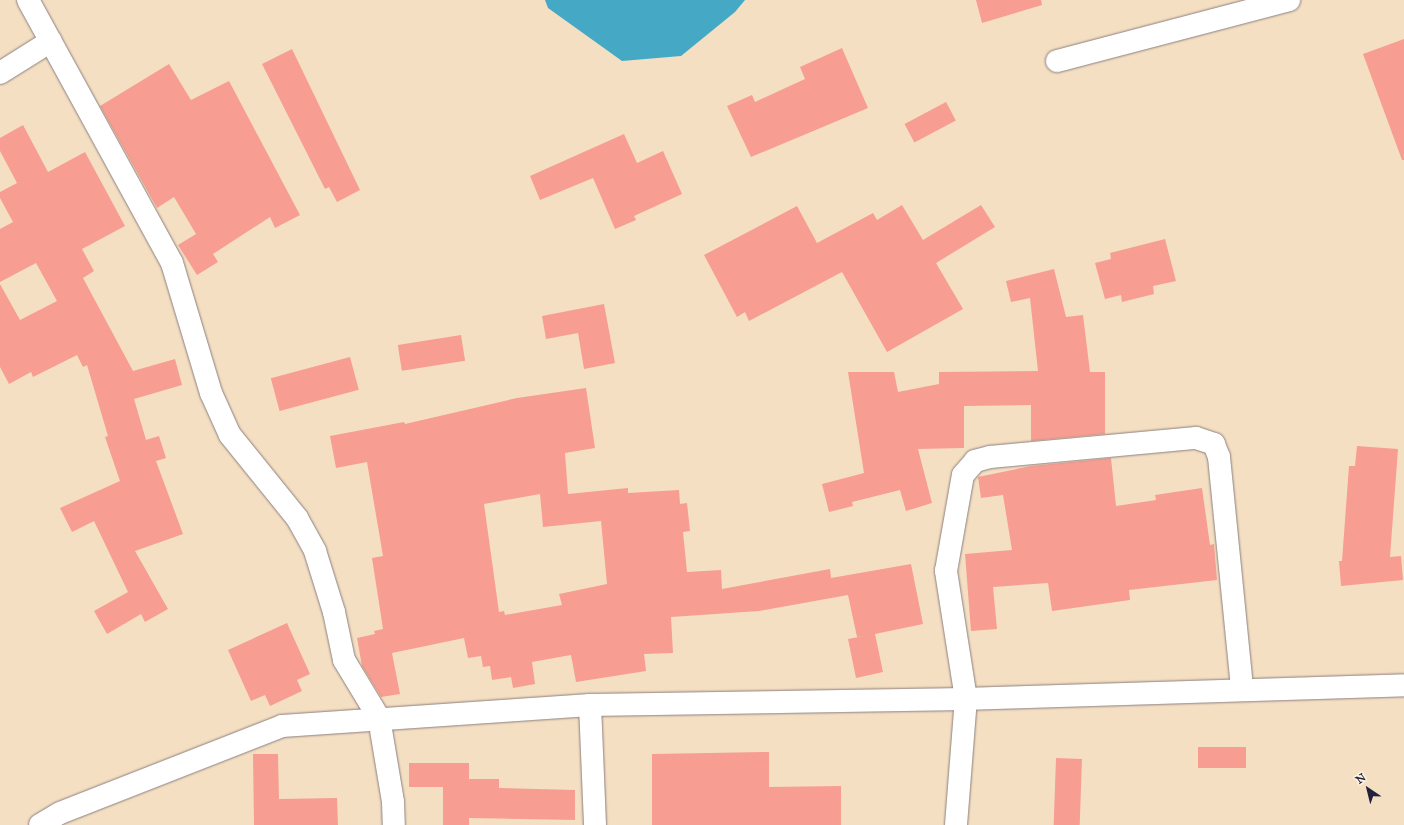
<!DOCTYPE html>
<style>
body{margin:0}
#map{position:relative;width:1404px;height:825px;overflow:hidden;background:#f5dfc3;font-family:"IM FELL Great Primer",serif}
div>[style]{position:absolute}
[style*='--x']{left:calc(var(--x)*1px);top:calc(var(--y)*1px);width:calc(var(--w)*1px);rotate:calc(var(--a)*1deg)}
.water>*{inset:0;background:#45a8c5}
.building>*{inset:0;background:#f79d92;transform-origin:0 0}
.roads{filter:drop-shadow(0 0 1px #8c807f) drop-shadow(0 0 1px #8c807f)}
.minor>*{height:22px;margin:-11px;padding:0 11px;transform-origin:11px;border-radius:11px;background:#fff}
span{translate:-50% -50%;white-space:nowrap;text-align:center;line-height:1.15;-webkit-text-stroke:3px #fcf5e5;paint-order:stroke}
.north{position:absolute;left:1348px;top:769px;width:40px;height:40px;-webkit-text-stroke:3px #fcf5e5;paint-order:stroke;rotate:325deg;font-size:11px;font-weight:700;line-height:16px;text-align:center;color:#22223b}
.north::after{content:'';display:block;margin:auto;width:14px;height:18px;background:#22223b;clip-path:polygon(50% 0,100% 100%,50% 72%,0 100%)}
</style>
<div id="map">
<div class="water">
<div style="clip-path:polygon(545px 0,745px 0,735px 12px,681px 56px,622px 61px,548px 8px)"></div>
</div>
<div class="building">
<div style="clip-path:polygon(976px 0,1041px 0,1042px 5px,982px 23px)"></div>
<div style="clip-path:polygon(1404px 39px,1404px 160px,1402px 160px,1363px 54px)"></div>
<div style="clip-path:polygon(842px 48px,868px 108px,751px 157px,727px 106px,752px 95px,755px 102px,805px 79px,800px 67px)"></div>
<div style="clip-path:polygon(292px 49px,360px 190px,337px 202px,329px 187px,325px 189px,262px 64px)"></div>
<div style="clip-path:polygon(169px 64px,191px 100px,229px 81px,300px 215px,275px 228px,270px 217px,213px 254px,218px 262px,197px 275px,178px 245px,196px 234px,174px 197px,157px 208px,100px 106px)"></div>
<div style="left:946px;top:102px;width:21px;height:47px;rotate:62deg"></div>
<div style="clip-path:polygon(23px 125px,48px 172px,85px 152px,125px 226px,82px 249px,94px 271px,83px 278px,133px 371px,175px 359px,182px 385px,134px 399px,146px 440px,159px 436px,166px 458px,156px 461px,183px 534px,135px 551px,168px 609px,145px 622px,141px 614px,107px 634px,94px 611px,128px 592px,94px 521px,72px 532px,60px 508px,120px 481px,105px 437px,108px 436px,87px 365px,83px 367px,77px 355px,33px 377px,31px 372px,9px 384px,0 367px,0 284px,20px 320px,57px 301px,36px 263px,0 282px,0 229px,13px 222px,0 198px,0 192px,17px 183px,0 151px,0 138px)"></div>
<div style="clip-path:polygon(624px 134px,637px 163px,663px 151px,682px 194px,634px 216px,636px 220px,615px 229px,593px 178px,540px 200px,530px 176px)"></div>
<div style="clip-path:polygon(902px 205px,923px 240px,981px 205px,995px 227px,936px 263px,963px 309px,887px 352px,842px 272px,749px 321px,745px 312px,737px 317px,704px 255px,797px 206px,817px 243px,873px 213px,877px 220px)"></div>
<div style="clip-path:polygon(1165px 239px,1176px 281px,1153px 286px,1154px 294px,1122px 302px,1121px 295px,1105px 299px,1095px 263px,1111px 259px,1110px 253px)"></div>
<div style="clip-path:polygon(1054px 269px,1066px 317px,1083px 315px,1090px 372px,1105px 372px,1105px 434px,1031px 441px,1031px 405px,964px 406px,964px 448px,918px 449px,932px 503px,906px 511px,900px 490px,852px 502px,853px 506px,829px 512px,822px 484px,864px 473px,848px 372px,894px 372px,898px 392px,939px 384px,939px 372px,1038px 371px,1030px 298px,1011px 302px,1006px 281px)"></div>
<div style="clip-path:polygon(604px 304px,615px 363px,584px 369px,578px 333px,546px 339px,542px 316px)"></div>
<div style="left:461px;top:335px;width:26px;height:64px;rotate:81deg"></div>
<div style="left:350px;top:357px;width:34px;height:82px;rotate:75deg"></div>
<div style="clip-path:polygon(evenodd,586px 388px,595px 448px,565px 453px,568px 494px,628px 488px,628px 493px,679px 490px,680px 504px,687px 503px,690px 531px,683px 532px,687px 572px,721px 570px,722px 589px,830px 569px,831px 578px,911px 564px,923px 624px,875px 634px,883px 672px,856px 678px,848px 639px,864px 636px,857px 637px,848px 595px,759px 611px,671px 617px,673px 653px,644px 654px,646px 671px,576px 682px,571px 655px,532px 662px,535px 684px,513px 688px,511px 677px,492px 680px,490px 666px,483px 667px,481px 656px,468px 658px,464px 638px,392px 653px,400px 694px,381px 697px,362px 666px,357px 638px,375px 634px,374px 631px,383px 629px,372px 558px,383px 556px,367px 462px,336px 468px,330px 436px,404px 422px,405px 424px,517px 398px,586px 388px,540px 494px,543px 527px,601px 521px,607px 584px,559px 594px,562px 605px,505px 615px,504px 611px,499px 612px,484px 504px,540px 494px)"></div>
<div style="clip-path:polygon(1357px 446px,1398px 449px,1390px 557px,1401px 556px,1403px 580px,1341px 586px,1339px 561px,1342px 561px,1349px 466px,1355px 466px)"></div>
<div style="clip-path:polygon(1111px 458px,1116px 506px,1156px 500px,1155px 495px,1202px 488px,1210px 545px,1214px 544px,1217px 580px,1129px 590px,1130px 600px,1052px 611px,1048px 583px,993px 587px,997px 629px,971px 631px,965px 554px,1012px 550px,1003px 495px,981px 498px,978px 477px,1031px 466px)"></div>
<div style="clip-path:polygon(287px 623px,310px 674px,297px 680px,302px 691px,270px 706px,265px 695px,251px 701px,228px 650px)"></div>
<div style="left:1198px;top:747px;width:48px;height:21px"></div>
<div style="clip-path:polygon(769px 752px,769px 787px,841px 786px,841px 825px,652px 825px,652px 754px)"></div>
<div style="clip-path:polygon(253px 754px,278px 754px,279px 799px,337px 798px,338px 825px,254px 825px)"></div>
<div style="left:1056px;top:758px;width:26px;height:67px;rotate:2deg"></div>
<div style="clip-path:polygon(409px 763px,469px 763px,469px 779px,499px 779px,499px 788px,575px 790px,575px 820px,469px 818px,469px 825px,443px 825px,443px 787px,409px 787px)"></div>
</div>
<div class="roads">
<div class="minor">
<div style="--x:28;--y:0;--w:300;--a:61.3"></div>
<div style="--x:172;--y:263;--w:136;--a:73.3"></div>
<div style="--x:211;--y:393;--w:46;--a:65.7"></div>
<div style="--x:230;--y:435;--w:107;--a:51.1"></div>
<div style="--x:297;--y:518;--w:38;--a:61"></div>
<div style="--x:315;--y:551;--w:64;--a:72.7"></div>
<div style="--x:334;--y:612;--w:49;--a:78.2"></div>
<div style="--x:344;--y:660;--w:68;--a:58.9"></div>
<div style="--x:379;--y:718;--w:85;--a:80.5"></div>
<div style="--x:393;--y:802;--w:23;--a:88"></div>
<div style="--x:1057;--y:61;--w:240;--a:-14.7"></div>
<div style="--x:0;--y:73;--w:60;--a:-32.1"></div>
<div style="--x:590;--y:705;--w:120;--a:87.6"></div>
<div style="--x:40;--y:825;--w:23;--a:-31"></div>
<div style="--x:60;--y:813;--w:238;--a:-21.4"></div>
<div style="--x:282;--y:726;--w:309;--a:-3.9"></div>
<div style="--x:590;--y:705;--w:376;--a:-0.9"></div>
<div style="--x:966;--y:699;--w:438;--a:-1.8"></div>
<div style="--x:956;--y:825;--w:126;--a:-85.5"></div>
<div style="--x:966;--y:699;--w:130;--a:-98.9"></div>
<div style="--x:946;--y:571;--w:97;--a:-80"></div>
<div style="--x:963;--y:475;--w:18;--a:-49"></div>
<div style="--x:975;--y:461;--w:16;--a:-15"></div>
<div style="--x:990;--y:457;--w:207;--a:-5.3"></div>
<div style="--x:1196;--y:438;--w:19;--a:18"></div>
<div style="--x:1214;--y:444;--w:14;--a:69"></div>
<div style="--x:1219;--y:457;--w:233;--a:84.3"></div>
</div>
</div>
<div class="north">N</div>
</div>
